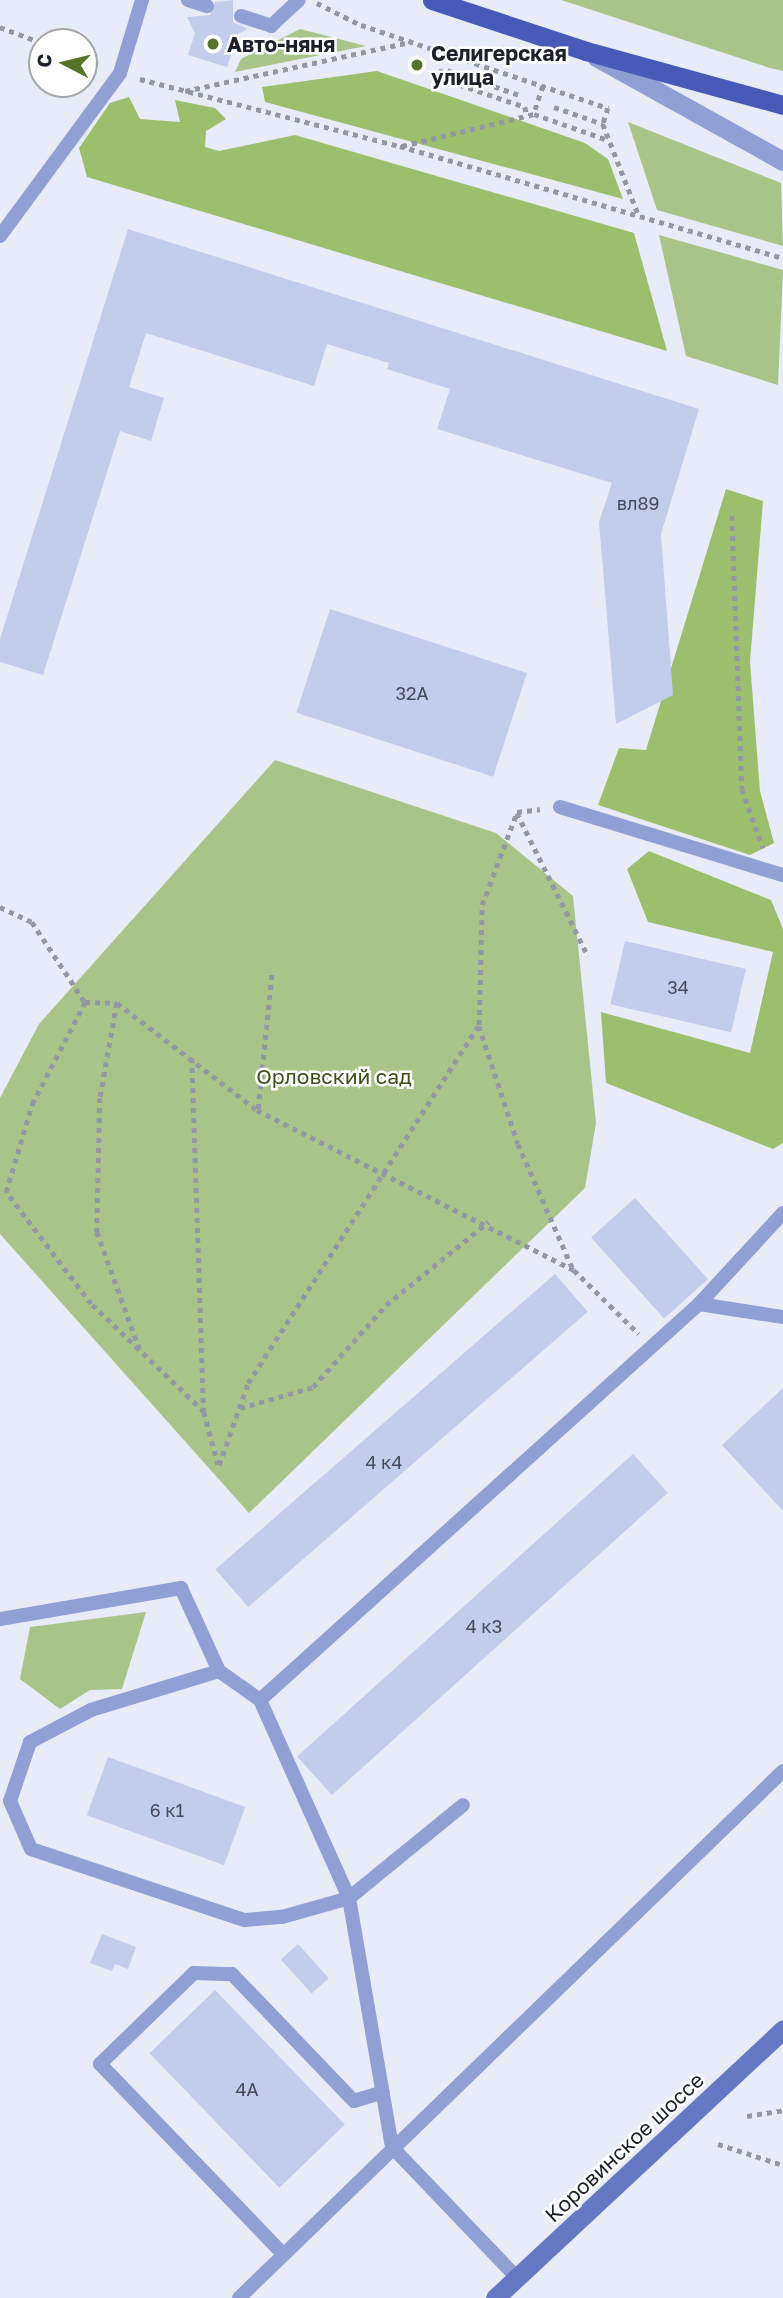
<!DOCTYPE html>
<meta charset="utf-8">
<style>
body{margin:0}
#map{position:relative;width:783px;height:2298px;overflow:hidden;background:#e8ecf9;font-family:"Golos Text",sans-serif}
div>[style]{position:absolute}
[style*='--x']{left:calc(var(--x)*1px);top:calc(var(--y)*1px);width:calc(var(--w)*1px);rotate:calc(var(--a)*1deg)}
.green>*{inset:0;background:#a9c489}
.forest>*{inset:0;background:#9cbf6e}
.building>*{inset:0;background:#c2cceb;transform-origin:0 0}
.path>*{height:4.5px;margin-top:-2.25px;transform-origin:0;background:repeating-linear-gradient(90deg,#9498a5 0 5px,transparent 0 10px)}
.service>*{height:14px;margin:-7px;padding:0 7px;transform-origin:7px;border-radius:7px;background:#909fd4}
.tertiary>*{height:19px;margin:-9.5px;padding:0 9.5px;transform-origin:9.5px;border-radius:9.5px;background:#909fd4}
.secondary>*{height:19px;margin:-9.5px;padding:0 9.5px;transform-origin:9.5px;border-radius:9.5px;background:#6578c4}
.primary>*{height:19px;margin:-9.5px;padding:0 9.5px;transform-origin:9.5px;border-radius:9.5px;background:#475ab8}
.dots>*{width:19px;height:19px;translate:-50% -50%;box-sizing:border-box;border:4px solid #fff;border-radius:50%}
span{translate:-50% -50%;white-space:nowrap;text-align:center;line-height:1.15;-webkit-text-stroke:5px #fff;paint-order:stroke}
.number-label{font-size:18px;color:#464b5b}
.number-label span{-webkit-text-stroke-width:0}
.poi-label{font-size:21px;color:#1c202b;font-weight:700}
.left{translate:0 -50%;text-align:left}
.park-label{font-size:21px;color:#3a5017}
.street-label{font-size:21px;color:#1c202b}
.north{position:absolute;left:28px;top:28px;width:70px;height:70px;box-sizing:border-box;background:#fff;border:2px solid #a4a6aa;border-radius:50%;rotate:277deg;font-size:19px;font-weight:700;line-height:28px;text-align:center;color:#1c202b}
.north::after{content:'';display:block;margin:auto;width:24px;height:32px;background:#57752a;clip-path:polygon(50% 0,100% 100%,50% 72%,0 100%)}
</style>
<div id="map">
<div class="green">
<div style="clip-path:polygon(561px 0,783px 0,783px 71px,770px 68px)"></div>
<div style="clip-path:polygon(300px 29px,366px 46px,235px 72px,241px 59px)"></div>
<div style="clip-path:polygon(628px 122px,781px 183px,783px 246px,657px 210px)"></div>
<div style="clip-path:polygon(659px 235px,783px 270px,778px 385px,686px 356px)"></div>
<div style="clip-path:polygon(275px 760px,496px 833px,573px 896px,596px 1123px,585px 1188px,249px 1513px,0 1234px,0 1098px,39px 1024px)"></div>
<div style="clip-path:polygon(146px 1612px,122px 1689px,90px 1690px,60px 1709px,20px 1679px,30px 1627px)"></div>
</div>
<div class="forest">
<div style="clip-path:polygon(377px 71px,585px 143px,608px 159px,623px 199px,265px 102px,262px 87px)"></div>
<div style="clip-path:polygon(129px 97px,140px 119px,180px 122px,175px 100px,215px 108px,226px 119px,206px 131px,205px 147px,219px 151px,295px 135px,634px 233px,667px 351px,87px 177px,79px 148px,110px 103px)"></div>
<div style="clip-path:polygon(726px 489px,763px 501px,750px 662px,760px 791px,774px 843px,750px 855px,598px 805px,619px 748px,646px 750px)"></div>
<div style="clip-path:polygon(649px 851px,771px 900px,783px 929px,783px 1143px,773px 1149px,606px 1083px,601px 1012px,750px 1053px,773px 952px,648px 922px,627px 869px)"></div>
</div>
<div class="building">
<div style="clip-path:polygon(233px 0,233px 22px,248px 29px,238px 34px,227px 67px,188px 55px,195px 33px,187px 17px,210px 15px,215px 2px)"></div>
<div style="clip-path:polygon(128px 229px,699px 409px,661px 534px,673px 695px,616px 724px,599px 522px,612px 483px,437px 429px,450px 389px,387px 369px,389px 363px,327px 344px,314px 386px,146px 333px,129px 387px,164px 398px,151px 441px,120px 431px,43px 675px,0 662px,0 639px)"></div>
<div style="left:330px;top:609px;width:207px;height:109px;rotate:18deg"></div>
<div style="left:625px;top:941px;width:124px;height:65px;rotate:13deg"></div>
<div style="left:635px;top:1198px;width:109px;height:59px;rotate:48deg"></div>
<div style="left:555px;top:1274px;width:50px;height:450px;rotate:49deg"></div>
<div style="clip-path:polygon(783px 1388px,783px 1511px,722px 1445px)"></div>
<div style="left:633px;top:1454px;width:52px;height:452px;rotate:48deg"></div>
<div style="left:108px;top:1757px;width:146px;height:62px;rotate:20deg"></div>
<div style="clip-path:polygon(102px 1934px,136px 1947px,128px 1969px,115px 1964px,112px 1971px,90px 1963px)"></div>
<div style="left:298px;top:1944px;width:46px;height:23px;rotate:48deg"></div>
<div style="left:215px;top:1990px;width:187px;height:91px;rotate:46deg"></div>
</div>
<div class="path">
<div style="--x:317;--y:3;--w:49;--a:26.6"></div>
<div style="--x:361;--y:25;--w:261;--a:18.6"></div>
<div style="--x:608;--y:108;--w:17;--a:107"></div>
<div style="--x:603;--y:124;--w:97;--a:68.7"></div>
<div style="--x:0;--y:27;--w:45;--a:20.9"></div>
<div style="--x:84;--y:59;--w:19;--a:21"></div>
<div style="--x:140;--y:79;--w:268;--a:14.5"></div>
<div style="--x:400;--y:146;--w:399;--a:16.3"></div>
<div style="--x:543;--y:86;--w:29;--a:108"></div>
<div style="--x:534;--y:114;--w:78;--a:19.4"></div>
<div style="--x:185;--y:91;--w:229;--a:-12.3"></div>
<div style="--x:518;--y:95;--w:80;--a:-161.1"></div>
<div style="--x:442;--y:69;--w:9;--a:103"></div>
<div style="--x:440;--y:78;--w:90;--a:18.8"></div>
<div style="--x:525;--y:107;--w:9;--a:77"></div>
<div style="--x:554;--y:107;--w:52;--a:19.1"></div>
<div style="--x:402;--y:146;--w:136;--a:-13.6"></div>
<div style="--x:732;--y:516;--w:273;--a:87.9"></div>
<div style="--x:742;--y:789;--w:63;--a:70.4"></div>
<div style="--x:517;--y:813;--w:160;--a:63.6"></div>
<div style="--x:0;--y:907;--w:35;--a:25"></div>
<div style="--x:32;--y:922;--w:96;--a:56.5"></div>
<div style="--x:117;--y:1003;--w:97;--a:100.1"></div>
<div style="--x:100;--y:1098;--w:134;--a:91.3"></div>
<div style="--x:97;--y:1232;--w:126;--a:70"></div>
<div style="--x:479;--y:1026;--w:124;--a:71.7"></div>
<div style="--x:518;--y:1144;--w:137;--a:66.3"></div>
<div style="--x:192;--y:1058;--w:354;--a:88.1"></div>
<div style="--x:204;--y:1412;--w:54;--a:74.9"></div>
<div style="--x:258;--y:1109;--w:140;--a:-84.2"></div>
<div style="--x:240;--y:1408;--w:76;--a:-16"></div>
<div style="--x:313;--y:1387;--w:110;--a:-48.3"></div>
<div style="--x:386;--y:1305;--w:132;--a:-39.1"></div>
<div style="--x:204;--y:1412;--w:156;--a:-136.3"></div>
<div style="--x:91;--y:1304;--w:141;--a:-127.2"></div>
<div style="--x:6;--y:1192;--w:92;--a:-73.5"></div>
<div style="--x:32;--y:1104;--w:115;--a:-62.5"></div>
<div style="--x:85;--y:1002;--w:32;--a:2"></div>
<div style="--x:117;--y:1003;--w:176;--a:37.4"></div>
<div style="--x:257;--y:1110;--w:355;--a:26.8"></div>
<div style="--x:574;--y:1270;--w:91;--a:44.6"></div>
<div style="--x:219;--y:1465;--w:87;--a:-70.5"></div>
<div style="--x:248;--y:1383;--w:426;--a:-57.2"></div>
<div style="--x:479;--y:1025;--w:120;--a:-88.6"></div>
<div style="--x:482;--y:905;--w:99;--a:-69.4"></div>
<div style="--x:517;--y:812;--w:23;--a:-7"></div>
<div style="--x:747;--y:2116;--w:36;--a:-9"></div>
<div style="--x:718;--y:2144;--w:68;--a:17.9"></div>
</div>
<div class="service">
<div style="--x:188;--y:0;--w:20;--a:18"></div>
<div style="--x:241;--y:16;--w:32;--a:18"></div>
<div style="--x:271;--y:26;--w:38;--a:-43"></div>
<div style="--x:0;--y:236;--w:202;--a:-53.6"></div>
<div style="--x:120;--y:73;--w:76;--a:-73.2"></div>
<div style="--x:560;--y:807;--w:233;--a:17"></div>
<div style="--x:699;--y:1304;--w:124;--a:-47.3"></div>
<div style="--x:0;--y:1619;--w:184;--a:-9.7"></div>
<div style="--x:181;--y:1588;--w:91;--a:65.4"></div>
<div style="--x:219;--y:1671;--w:50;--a:35.3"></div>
<div style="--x:260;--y:1700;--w:217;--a:65.8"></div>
<div style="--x:349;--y:1898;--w:253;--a:80.2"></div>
<div style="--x:392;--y:2147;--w:181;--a:46.3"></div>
<div style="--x:219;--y:1671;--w:134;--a:163.1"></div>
<div style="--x:91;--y:1710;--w:69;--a:152.3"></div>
<div style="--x:30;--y:1742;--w:62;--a:108.7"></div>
<div style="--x:10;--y:1801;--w:52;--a:66.4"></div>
<div style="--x:31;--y:1849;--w:225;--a:18.4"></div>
<div style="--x:245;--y:1920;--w:37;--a:-5"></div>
<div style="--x:282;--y:1917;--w:70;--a:-15.8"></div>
<div style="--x:349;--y:1898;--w:147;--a:-39.2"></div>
<div style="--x:260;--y:1700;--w:591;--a:-42.05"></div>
<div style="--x:699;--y:1304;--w:85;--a:8.8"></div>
<div style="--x:283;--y:2254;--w:264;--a:-133.9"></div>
<div style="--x:100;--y:2064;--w:131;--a:-44.1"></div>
<div style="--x:194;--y:1973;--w:38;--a:2"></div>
<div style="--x:232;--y:1974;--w:176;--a:46.2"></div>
<div style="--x:354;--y:2101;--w:30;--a:-17"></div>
<div style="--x:239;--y:2298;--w:757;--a:-44.09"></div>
</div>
<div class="tertiary">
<div style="--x:596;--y:57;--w:214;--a:29.1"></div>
</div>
<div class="secondary">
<div style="--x:495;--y:2298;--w:394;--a:-43"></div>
</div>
<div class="primary">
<div style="--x:432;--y:0;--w:162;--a:18.3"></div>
<div style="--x:586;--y:51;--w:204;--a:15.3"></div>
</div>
<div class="dots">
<div style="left:213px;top:44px;background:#57752a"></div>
<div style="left:417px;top:65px;background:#57752a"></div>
</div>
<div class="number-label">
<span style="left:638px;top:503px">вл89</span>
<span style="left:412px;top:693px">32А</span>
<span style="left:678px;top:987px">34</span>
<span style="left:384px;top:1462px">4 к4</span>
<span style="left:484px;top:1626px">4 к3</span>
<span style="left:167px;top:1810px">6 к1</span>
<span style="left:247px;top:2089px">4А</span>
</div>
<div class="poi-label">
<span class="left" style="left:227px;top:44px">Авто-няня</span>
<span class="left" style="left:431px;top:65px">Селигерская<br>улица</span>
</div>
<div class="park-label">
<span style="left:334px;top:1076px">Орловский сад</span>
</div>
<div class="street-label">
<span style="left:624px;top:2147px;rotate:-43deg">Коровинское шоссе</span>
</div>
<div class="north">С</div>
</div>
